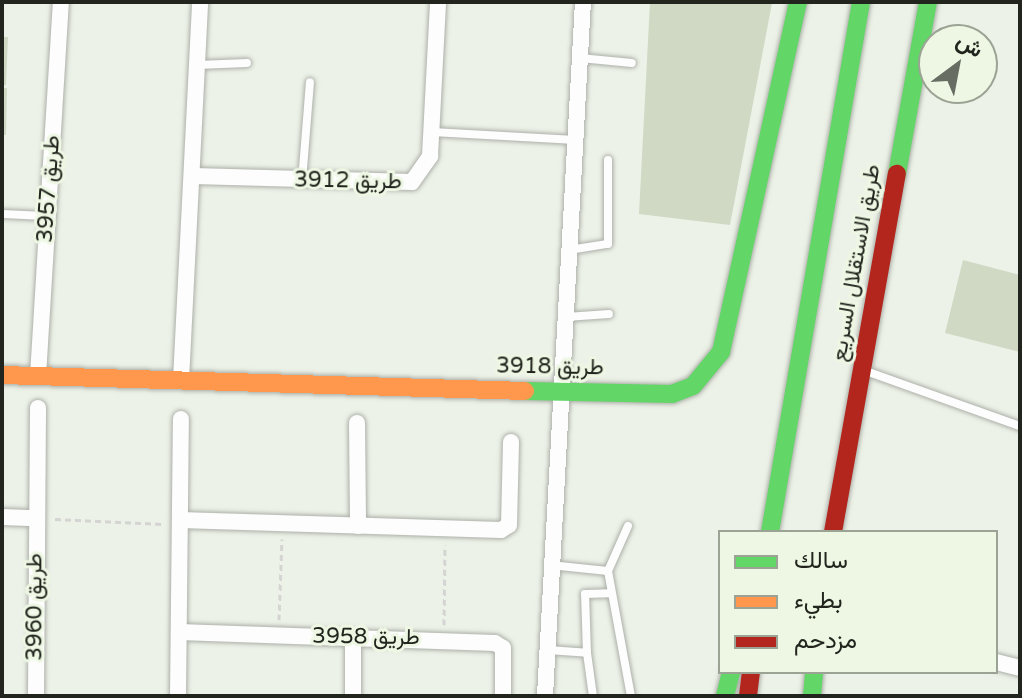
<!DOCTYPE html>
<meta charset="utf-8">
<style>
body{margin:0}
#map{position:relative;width:1022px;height:698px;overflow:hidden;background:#edf2e8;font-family:"Varela Round",Vazirmatn,sans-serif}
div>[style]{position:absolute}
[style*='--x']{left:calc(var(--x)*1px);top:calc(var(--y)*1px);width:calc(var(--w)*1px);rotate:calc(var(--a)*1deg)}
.building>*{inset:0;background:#cfd9c4}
.path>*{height:3px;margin-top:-1.5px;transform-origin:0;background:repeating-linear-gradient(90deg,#d4d4d2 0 6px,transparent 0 10px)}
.roads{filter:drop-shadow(0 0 2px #acb0a9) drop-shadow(0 0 2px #acb0a9)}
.lane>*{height:8px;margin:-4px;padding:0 4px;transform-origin:4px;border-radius:4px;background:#fcfdfc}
.street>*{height:16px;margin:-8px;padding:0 8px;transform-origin:8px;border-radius:8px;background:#fcfdfc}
.fast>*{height:18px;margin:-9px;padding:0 9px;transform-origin:9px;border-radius:9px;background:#63d668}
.slow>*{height:18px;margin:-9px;padding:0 9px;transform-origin:9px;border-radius:9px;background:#ff974d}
.jam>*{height:18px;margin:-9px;padding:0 9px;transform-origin:9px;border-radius:9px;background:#b3261e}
span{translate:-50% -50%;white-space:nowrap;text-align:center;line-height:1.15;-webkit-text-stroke:6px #edf7e3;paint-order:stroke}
.street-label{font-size:22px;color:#21251d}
.frame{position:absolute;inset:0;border:4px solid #21251d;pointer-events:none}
.legend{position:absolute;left:718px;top:530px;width:280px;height:144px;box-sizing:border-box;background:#edf7e3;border:2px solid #9ba394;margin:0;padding:10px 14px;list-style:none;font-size:24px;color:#21251d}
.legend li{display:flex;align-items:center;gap:16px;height:40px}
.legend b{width:40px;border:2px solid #9ba394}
.north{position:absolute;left:918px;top:24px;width:80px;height:80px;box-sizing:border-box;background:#edf7e3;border:2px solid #9ba394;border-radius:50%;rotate:32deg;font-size:22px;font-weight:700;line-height:32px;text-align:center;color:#21251d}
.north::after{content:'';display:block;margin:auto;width:28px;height:36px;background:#686d64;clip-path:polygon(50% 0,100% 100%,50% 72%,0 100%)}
</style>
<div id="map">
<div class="building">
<div style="clip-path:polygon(650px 2px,772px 3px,730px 225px,639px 214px)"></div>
<div style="clip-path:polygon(2px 37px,8px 37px,6px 85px,2px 85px)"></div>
<div style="clip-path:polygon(2px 88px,7px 88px,6px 135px,2px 135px)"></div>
<div style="clip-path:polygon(963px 260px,1020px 275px,1020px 352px,945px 333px)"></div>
</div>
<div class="path">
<div style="--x:55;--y:519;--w:108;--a:2.7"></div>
<div style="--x:279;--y:620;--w:81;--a:-87.9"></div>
<div style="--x:444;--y:625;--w:80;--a:-89.3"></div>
</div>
<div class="roads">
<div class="lane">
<div style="--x:580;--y:58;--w:52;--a:5.5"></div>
<div style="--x:197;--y:65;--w:50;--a:-2.3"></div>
<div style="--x:432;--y:132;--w:144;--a:3.2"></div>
<div style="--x:302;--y:181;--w:99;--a:-85.4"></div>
<div style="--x:2;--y:214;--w:44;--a:2.6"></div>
<div style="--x:569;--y:250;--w:39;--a:-9"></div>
<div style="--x:608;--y:244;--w:84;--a:-90"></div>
<div style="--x:566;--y:317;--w:43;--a:-4"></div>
<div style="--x:866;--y:371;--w:164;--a:19.7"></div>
<div style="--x:628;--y:526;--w:49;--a:114"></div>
<div style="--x:608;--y:571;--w:127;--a:79.6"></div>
<div style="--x:550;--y:565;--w:58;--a:5.9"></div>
<div style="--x:548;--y:650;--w:39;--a:4"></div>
<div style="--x:587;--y:653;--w:43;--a:82.1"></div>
<div style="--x:587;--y:653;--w:59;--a:-91.9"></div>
<div style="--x:585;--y:594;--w:25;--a:-2"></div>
</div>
<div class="street">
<div style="--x:193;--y:176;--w:219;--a:1.6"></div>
<div style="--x:412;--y:182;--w:32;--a:-55"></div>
<div style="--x:430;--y:156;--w:154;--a:-87"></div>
<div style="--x:38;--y:376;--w:375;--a:-86.5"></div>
<div style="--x:181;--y:380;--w:378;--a:-87.1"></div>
<div style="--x:357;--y:423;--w:103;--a:89.4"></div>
<div style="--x:2;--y:517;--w:33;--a:2"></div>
<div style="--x:180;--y:520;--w:321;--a:1.8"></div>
<div style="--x:501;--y:530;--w:9;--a:-32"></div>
<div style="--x:509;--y:525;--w:83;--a:-88.6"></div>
<div style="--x:179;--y:632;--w:316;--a:2"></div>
<div style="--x:495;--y:643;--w:9;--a:32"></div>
<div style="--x:503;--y:648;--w:48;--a:90"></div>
<div style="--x:996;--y:662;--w:25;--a:14"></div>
<div style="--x:36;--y:696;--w:288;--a:-89.6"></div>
<div style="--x:178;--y:696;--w:277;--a:-89.4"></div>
<div style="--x:353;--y:696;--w:59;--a:-90"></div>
<div style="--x:545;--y:696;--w:695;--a:-86.87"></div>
</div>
<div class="fast">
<div style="--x:897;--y:174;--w:175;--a:-79.8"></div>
<div style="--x:525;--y:391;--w:147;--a:1.2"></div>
<div style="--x:672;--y:394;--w:22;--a:-21"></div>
<div style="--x:693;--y:386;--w:44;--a:-50.5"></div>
<div style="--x:721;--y:352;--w:358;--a:-77.6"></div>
<div style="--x:770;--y:532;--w:538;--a:-80.26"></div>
<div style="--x:725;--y:696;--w:25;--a:-76"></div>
<div style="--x:812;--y:696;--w:24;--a:-85"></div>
</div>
<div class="slow">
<div style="--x:2;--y:375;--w:523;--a:1.75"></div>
</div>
<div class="jam">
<div style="--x:833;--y:532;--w:364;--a:-79.9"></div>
<div style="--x:748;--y:696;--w:24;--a:-83"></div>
</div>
</div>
<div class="street-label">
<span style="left:348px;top:181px;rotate:1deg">طريق 3912</span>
<span style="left:49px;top:189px;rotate:-86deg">طريق 3957</span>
<span style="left:856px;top:263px;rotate:-80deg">طريق الاستقلال السريع</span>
<span style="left:550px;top:367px;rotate:1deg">طريق 3918</span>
<span style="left:35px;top:607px;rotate:-90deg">طريق 3960</span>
<span style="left:366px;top:637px;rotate:1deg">طريق 3958</span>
</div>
<div class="frame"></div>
<ul class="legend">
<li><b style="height:10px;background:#63d668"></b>سالك</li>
<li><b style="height:10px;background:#ff974d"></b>بطيء</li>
<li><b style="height:10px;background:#b3261e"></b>مزدحم</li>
</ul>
<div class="north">ش</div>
</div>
